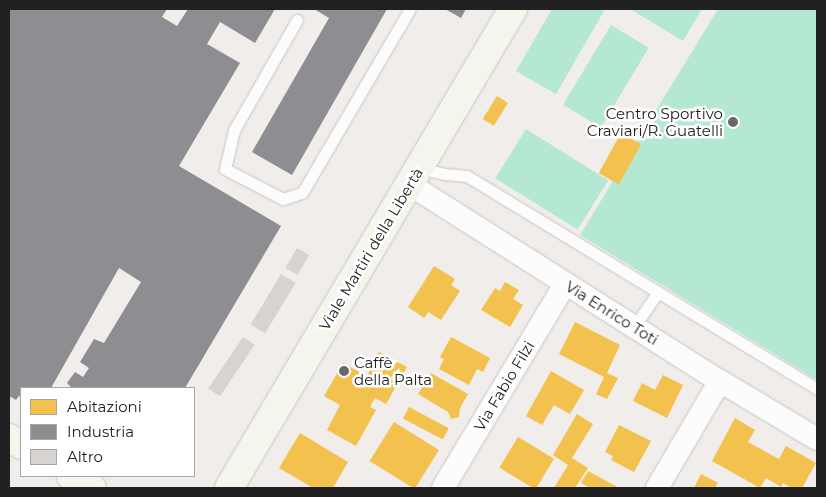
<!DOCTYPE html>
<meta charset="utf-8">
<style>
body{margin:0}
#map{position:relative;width:826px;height:497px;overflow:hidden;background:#f0edea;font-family:Montserrat,sans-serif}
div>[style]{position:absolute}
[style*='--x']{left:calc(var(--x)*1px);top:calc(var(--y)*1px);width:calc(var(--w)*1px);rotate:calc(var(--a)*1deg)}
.pitch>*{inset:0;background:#b5e8d2;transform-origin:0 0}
.homes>*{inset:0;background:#f2c14e;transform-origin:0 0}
.industry>*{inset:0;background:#8d8d92}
.building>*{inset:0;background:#d6d3d1;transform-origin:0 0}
.roads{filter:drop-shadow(0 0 1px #c8c7c6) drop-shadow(0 0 1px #c8c7c6)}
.lane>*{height:11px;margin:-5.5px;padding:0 5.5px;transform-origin:5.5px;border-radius:5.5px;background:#fdfcfc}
.street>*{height:22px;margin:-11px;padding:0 11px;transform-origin:11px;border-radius:11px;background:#fdfcfc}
.secondary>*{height:28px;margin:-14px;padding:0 14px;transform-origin:14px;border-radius:14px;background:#f4f5ec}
.dots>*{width:14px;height:14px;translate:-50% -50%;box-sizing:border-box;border:2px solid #fff;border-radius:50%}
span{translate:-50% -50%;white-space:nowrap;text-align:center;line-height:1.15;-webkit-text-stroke:5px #fff;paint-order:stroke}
.poi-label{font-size:15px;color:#212121}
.right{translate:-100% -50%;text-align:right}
.left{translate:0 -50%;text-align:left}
.street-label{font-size:15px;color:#212121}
.frame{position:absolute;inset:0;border:10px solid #212121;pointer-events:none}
.legend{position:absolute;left:20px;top:387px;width:175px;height:90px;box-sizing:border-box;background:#fff;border:1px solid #a6a6a6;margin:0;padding:6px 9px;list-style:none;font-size:15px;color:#212121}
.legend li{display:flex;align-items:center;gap:10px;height:25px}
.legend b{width:25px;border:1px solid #a6a6a6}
</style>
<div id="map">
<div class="pitch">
<div style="clip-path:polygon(552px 9px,599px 9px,604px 11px,556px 94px,516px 71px)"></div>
<div style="clip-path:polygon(630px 9px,702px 9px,683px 41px)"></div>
<div style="clip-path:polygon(718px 9px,817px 9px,817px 380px,580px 235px)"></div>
<div style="left:611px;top:25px;width:44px;height:93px;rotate:31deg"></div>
<div style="left:526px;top:129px;width:97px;height:58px;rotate:32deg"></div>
</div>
<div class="homes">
<div style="left:497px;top:96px;width:13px;height:27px;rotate:32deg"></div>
<div style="left:621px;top:133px;width:23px;height:46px;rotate:29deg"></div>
<div style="clip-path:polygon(434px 266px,455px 279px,451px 285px,460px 291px,441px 320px,428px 312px,424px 318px,408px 307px)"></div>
<div style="clip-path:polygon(505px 282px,519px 290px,513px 299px,523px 305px,510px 327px,481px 310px,495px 288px,500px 291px)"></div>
<div style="clip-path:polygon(575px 322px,620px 345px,607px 373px,618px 378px,607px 399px,596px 394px,604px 377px,559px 354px)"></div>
<div style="clip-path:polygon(451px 337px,490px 358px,483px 372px,477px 369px,469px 385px,439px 369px,444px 359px,440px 357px)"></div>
<div style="clip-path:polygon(379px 352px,407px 367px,386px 404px,375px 398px,370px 407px,376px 410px,356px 446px,327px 430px,340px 405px,324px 396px,343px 363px,367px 376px)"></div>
<div style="clip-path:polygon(551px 371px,584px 390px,570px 414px,554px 405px,542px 425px,526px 416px)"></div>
<div style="clip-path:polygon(431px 373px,468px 394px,460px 408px,459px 417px,451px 419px,448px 412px,418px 394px)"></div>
<div style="clip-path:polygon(663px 375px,683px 385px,667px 418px,633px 401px,642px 383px,655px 390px)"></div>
<div style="left:409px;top:407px;width:45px;height:13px;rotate:28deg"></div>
<div style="clip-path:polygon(577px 414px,593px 424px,572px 458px,588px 468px,575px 488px,554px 488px,568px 465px,553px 455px)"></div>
<div style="clip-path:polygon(735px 418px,755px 430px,748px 442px,779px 459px,786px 446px,816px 463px,802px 488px,792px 488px,783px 483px,781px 487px,766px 478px,760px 488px,712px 461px)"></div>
<div style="left:394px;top:422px;width:53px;height:46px;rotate:32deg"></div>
<div style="clip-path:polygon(619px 425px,651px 441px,634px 472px,611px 460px,613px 456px,605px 452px)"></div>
<div style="clip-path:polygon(300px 433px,348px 462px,333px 488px,313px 488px,279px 468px)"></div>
<div style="left:518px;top:437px;width:42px;height:36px;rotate:31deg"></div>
<div style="clip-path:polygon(588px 471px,619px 488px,590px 488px,581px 483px)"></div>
<div style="clip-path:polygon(701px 474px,718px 483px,715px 488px,694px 488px)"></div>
</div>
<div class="industry">
<div style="clip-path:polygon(9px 9px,167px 9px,162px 17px,177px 26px,188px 9px,275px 9px,255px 43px,220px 22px,207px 44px,240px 63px,179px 166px,281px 226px,185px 388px,72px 388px,67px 383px,75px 372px,83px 377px,89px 368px,80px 362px,94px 339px,104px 343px,141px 282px,119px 268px,51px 388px,21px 388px,21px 397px,19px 396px,16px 400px,9px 396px)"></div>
<div style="clip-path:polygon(314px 9px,387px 9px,292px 175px,252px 152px,329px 18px)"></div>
<div style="clip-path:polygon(445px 9px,466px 9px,461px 18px)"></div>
</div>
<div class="building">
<div style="left:297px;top:248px;width:14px;height:23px;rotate:30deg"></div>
<div style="left:281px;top:274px;width:17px;height:59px;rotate:31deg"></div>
<div style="left:243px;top:337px;width:14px;height:62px;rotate:34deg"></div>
</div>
<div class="roads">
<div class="lane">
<div style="--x:297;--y:20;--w:127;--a:119.8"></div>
<div style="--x:234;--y:130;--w:40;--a:103"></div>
<div style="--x:225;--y:169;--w:65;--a:27.3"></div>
<div style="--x:283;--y:199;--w:20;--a:-18"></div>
<div style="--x:302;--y:193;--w:213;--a:-59.6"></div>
<div style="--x:419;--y:168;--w:27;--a:13"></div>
<div style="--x:445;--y:174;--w:22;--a:5"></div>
<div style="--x:467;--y:176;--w:410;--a:31.3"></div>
<div style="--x:634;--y:327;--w:42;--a:-55.6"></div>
</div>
<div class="street">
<div style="--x:409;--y:184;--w:368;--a:32.4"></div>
<div style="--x:720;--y:381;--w:113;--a:30.9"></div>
<div style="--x:443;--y:488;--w:238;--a:-59.1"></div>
<div style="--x:657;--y:488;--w:124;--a:-59.5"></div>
</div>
<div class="secondary">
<div style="--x:9;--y:438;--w:14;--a:30"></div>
<div style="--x:71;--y:476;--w:24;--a:30"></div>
<div style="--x:229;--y:488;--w:557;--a:-59.34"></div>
</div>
</div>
<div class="dots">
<div style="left:733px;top:122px;background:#696867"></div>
<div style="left:344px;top:371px;background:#696867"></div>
</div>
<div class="poi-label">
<span class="right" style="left:723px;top:122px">Centro Sportivo<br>Craviari/R. Guatelli</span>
<span class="left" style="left:354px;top:371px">Caffè<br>della Palta</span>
</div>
<div class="street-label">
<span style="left:371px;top:249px;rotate:-59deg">Viale Martiri della Libertà</span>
<span style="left:612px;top:313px;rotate:32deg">Via Enrico Toti</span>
<span style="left:504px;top:386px;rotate:-59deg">Via Fabio Filzi</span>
</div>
<div class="frame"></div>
<ul class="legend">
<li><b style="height:14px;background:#f2c14e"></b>Abitazioni</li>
<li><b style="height:14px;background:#8d8d92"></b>Industria</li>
<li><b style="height:14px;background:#d6d3d1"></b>Altro</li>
</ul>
</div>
